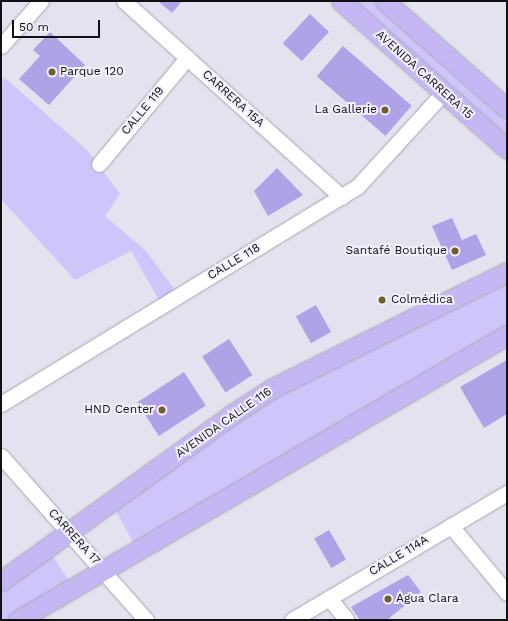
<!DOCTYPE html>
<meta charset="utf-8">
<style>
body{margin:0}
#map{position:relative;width:508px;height:621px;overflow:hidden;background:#e3e2ee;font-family:"Work Sans",sans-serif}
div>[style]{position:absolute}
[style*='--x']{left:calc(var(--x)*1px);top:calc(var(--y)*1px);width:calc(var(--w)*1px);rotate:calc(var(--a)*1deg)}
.green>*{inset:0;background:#cfc5fb}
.building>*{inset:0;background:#b0a2e6;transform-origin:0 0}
.roads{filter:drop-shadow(0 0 1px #a7a6b1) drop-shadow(0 0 1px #a7a6b1)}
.minor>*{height:15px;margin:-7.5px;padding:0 7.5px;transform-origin:7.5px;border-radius:7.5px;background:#fff}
.major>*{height:19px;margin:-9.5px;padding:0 9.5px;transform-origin:9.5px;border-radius:9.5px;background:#c6b7f4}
.dots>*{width:11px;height:11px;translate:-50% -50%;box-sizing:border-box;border:2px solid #f1effc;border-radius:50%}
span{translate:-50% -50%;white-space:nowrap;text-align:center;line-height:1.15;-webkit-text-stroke:4px #f1effc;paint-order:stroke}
.poi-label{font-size:12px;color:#111014}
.left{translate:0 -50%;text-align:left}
.right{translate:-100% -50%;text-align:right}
.street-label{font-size:12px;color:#111014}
.frame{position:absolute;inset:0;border:2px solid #111014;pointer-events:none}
.scale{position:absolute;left:12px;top:20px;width:88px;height:18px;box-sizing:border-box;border:2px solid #111014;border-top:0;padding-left:5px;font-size:12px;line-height:14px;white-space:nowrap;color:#111014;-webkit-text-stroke:3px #f1effc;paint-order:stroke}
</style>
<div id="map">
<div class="green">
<div style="clip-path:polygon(351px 1px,374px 1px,507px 123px,507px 141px)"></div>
<div style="clip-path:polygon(5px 78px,88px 151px,120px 194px,105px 216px,145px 250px,176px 291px,159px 300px,131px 251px,75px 280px,1px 199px,1px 82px)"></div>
<div style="clip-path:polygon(507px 281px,507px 329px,135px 546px,115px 509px,240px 417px,322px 372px)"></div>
<div style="clip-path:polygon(52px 555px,71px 584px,7px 620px,1px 620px,1px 588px)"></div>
</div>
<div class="building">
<div style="clip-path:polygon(158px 1px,182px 1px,172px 13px)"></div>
<div style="left:310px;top:14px;width:26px;height:40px;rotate:43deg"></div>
<div style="clip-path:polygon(50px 32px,85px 65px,49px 105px,19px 79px,40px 56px,33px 50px)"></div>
<div style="left:343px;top:46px;width:91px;height:40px;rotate:41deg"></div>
<div style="clip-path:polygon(277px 168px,303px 195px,268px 216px,254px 191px)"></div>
<div style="clip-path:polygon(452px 218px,462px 240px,476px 234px,486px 255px,452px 270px,432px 226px)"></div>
<div style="left:316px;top:305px;width:31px;height:23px;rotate:61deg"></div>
<div style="left:229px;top:339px;width:43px;height:32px;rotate:57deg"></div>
<div style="clip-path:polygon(507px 360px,507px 414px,484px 428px,460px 387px)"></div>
<div style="left:184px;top:372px;width:40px;height:56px;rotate:57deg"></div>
<div style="left:329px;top:530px;width:34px;height:17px;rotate:60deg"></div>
<div style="clip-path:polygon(408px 575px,421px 592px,387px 620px,360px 620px,351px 607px)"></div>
</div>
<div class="roads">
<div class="minor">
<div style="--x:124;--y:1;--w:293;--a:42"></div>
<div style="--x:1;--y:46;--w:60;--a:-48.4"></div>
<div style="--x:99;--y:164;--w:138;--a:-50.3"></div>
<div style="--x:1;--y:404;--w:417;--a:-31.4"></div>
<div style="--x:357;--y:187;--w:129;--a:-47.5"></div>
<div style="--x:1;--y:456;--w:219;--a:48.5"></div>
<div style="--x:451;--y:526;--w:87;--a:50.1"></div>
<div style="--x:329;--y:598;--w:28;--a:51"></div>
<div style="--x:292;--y:620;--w:250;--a:-30.6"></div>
</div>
<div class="major">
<div style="--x:341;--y:1;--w:222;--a:41.7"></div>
<div style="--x:385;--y:1;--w:163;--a:41.5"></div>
<div style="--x:1;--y:581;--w:284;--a:-35.8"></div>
<div style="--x:231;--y:415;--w:48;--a:-33"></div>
<div style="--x:271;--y:389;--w:263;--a:-26.4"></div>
<div style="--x:18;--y:620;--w:566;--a:-30.23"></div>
</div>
</div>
<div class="dots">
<div style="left:52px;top:72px;background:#745d2d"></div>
<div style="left:385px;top:110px;background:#745d2d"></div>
<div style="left:455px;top:251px;background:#745d2d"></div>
<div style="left:382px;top:300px;background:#745d2d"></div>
<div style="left:162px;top:410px;background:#745d2d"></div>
<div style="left:388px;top:599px;background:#745d2d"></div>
</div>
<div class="poi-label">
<span class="left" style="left:60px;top:72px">Parque 120</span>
<span class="right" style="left:377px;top:110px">La Gallerie</span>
<span class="right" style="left:447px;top:251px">Santafé Boutique</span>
<span class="left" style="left:391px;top:300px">Colmédica</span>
<span class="right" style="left:154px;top:410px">HND Center</span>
<span class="left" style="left:396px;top:599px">Agua Clara</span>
</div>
<div class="street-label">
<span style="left:424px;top:75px;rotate:42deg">AVENIDA CARRERA 15</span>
<span style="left:233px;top:99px;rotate:42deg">CARRERA 15A</span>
<span style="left:143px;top:111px;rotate:-50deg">CALLE 119</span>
<span style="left:234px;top:262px;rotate:-31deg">CALLE 118</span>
<span style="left:224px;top:423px;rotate:-35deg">AVENIDA CALLE 116</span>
<span style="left:74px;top:537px;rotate:48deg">CARRERA 17</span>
<span style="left:399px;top:556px;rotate:-31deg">CALLE 114A</span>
</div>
<div class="frame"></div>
<div class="scale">50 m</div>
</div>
